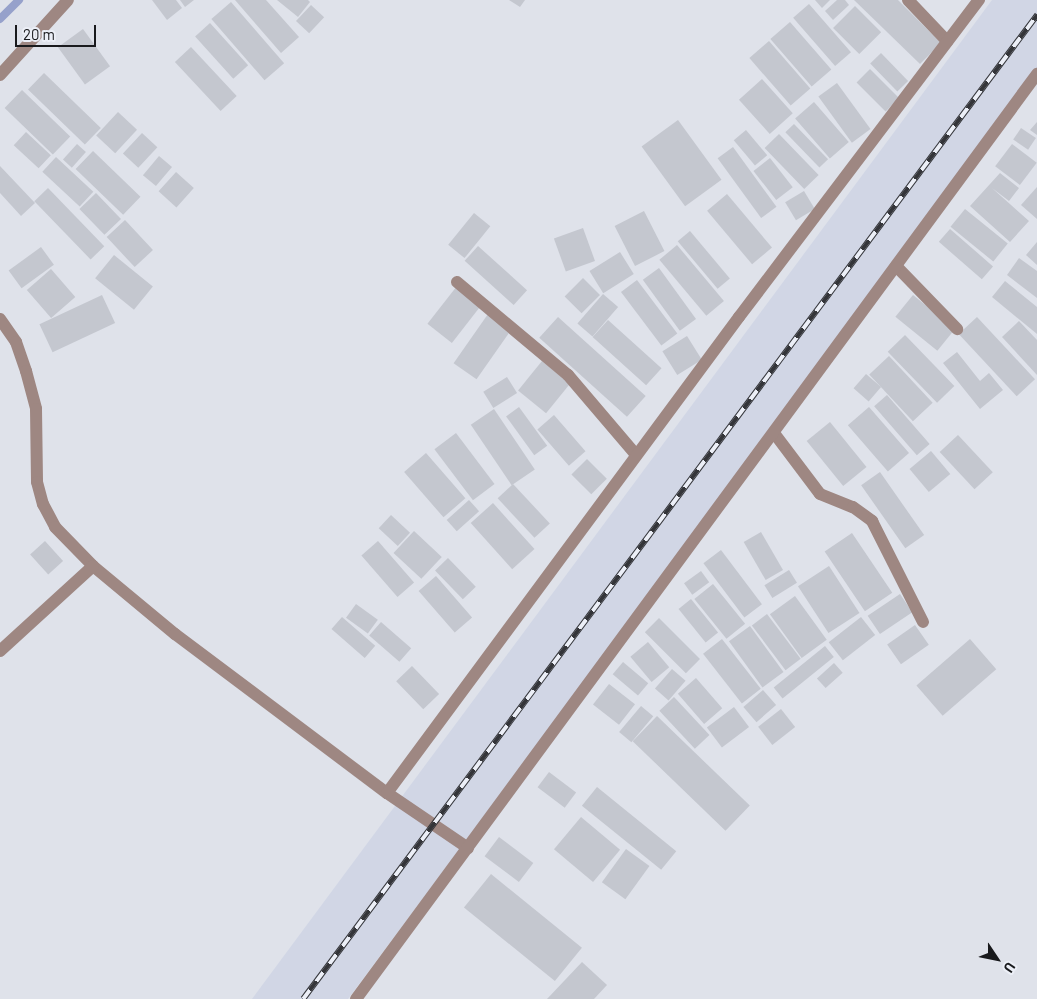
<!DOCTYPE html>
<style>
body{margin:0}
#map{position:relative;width:1037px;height:999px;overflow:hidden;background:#dfe2ea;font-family:Barlow,sans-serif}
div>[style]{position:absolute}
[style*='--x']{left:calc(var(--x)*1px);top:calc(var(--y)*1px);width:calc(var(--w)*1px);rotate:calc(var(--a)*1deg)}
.built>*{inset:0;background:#d1d6e5}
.stream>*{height:8px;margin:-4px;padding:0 4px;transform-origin:4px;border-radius:4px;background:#96a1cb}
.building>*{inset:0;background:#c4c7cf;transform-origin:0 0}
.minor>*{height:12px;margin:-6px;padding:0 6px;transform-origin:6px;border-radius:6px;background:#9e8782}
.rail>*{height:5.5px;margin-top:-2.75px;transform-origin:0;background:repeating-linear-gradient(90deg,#eceff7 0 11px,#343539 0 22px);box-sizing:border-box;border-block:1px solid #343539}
span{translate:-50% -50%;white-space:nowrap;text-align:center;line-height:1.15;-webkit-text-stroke:4px #eceff7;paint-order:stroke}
.north{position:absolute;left:972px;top:934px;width:50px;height:50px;-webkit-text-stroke:4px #eceff7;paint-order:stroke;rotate:124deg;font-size:14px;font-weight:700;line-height:20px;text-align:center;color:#191a1d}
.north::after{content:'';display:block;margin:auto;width:18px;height:22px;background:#191a1d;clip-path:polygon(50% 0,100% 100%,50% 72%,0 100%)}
.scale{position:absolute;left:15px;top:25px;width:81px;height:22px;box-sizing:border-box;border:2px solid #191a1d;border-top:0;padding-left:6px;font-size:15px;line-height:18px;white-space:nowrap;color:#191a1d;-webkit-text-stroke:4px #eceff7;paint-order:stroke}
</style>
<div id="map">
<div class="built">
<div style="clip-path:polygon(992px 0,1037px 0,1037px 72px,348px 999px,252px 999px)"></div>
</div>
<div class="stream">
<div style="--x:0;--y:19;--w:27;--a:-45"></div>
</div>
<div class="building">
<div style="clip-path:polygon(152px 0,176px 0,182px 8px,167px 20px)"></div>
<div style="clip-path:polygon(180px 0,194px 0,185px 7px)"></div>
<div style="clip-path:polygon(235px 0,266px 0,299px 37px,281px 53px)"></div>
<div style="clip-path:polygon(277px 0,308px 0,310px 2px,298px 17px)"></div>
<div style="clip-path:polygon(509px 0,525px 0,520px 7px)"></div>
<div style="clip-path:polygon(815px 0,830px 0,822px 8px)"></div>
<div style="clip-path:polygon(837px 0,845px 0,849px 5px,833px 20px,825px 11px)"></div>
<div style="clip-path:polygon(854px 0,898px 0,941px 43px,920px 64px)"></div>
<div style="left:231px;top:2px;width:81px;height:26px;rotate:49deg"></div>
<div style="left:809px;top:4px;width:64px;height:21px;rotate:49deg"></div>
<div style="left:311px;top:5px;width:18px;height:22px;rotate:43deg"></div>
<div style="left:855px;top:6px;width:37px;height:31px;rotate:45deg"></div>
<div style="left:790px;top:22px;width:63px;height:26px;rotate:49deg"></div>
<div style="left:210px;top:23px;width:57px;height:20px;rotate:48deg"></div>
<div style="left:83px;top:29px;width:46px;height:31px;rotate:54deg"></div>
<div style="left:769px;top:41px;width:63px;height:26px;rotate:49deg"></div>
<div style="left:191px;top:47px;width:67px;height:22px;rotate:47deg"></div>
<div style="left:881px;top:53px;width:39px;height:15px;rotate:46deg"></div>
<div style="left:870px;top:69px;width:41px;height:19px;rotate:45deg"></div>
<div style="left:44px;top:73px;width:79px;height:23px;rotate:44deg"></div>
<div style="left:762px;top:79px;width:46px;height:31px;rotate:48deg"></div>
<div style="left:837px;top:83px;width:57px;height:23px;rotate:54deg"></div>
<div style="left:22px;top:90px;width:67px;height:25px;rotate:44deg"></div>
<div style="left:814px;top:102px;width:53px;height:25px;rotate:49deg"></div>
<div style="left:118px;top:112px;width:26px;height:32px;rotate:43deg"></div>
<div style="left:678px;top:120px;width:74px;height:45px;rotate:54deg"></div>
<div style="clip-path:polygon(1037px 122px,1037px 135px,1030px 130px)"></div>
<div style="left:794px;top:124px;width:49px;height:12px;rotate:46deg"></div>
<div style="left:1021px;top:128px;width:18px;height:14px;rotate:34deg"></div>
<div style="left:746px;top:130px;width:33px;height:16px;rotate:50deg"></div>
<div style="left:26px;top:132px;width:34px;height:18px;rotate:43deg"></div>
<div style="left:142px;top:133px;width:21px;height:28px;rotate:43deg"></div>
<div style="left:779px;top:134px;width:57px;height:20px;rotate:46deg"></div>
<div style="left:77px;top:144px;width:12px;height:21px;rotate:42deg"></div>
<div style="left:1012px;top:144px;width:31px;height:28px;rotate:37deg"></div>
<div style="left:733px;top:147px;width:74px;height:19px;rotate:54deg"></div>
<div style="left:93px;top:151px;width:66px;height:25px;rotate:44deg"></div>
<div style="left:159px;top:156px;width:17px;height:25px;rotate:40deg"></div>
<div style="left:56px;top:157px;width:51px;height:20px;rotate:43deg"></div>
<div style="left:770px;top:158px;width:37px;height:21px;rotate:52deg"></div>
<div style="clip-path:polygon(0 166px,35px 203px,21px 216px,0 193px)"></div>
<div style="left:176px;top:172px;width:24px;height:26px;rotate:42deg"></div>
<div style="clip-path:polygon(1000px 173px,1019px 188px,1009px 201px,992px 188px,1029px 221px,1010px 242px,970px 206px)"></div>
<div style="clip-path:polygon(1037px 187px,1037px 219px,1021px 205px)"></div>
<div style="left:48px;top:188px;width:81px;height:19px;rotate:46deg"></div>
<div style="left:804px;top:191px;width:21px;height:22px;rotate:59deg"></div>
<div style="left:96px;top:193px;width:36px;height:23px;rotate:46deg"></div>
<div style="left:727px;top:194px;width:70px;height:26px;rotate:50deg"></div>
<div style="left:965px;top:209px;width:55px;height:23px;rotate:39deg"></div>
<div style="left:644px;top:211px;width:45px;height:33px;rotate:63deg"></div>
<div style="left:474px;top:213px;width:21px;height:41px;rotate:39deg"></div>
<div style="left:125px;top:220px;width:41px;height:25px;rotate:47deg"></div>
<div style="left:583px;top:228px;width:35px;height:31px;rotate:70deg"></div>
<div style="left:950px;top:229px;width:57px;height:17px;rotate:41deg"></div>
<div style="left:690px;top:231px;width:62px;height:16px;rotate:50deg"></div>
<div style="clip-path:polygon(1037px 242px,1037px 265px,1026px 255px)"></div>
<div style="left:677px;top:245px;width:73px;height:23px;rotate:50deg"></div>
<div style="left:478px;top:246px;width:66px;height:20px;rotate:42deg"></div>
<div style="left:41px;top:247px;width:22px;height:40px;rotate:54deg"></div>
<div style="left:620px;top:252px;width:26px;height:36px;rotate:58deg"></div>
<div style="left:114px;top:255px;width:50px;height:30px;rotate:39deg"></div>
<div style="clip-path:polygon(1019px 258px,1037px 271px,1037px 298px,1007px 275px)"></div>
<div style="left:659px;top:268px;width:63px;height:20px;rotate:54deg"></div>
<div style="left:51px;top:269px;width:37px;height:32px;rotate:49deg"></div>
<div style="left:583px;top:278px;width:24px;height:26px;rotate:45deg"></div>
<div style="left:637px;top:280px;width:67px;height:20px;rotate:53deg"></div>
<div style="clip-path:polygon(1005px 281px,1037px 307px,1037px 334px,992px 297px)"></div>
<div style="left:457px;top:286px;width:31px;height:48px;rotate:38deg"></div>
<div style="left:603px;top:294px;width:20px;height:39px;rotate:41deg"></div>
<div style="left:102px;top:295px;width:31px;height:69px;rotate:65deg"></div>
<div style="left:913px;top:295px;width:54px;height:28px;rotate:39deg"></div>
<div style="left:488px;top:314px;width:28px;height:60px;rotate:35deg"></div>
<div style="left:558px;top:317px;width:118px;height:28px;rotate:42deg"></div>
<div style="left:977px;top:317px;width:85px;height:25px;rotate:47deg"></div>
<div style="left:608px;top:320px;width:72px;height:23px;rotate:42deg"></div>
<div style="clip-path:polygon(1019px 321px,1037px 340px,1037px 375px,1002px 337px)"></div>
<div style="left:905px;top:335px;width:71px;height:24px;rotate:46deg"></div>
<div style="left:687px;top:336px;width:28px;height:29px;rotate:58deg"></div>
<div style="clip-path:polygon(957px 352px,980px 381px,989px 373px,1003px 390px,980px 409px,943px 363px)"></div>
<div style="left:889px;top:356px;width:64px;height:27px;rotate:47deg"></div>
<div style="left:542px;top:361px;width:36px;height:38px;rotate:39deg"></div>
<div style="left:866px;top:374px;width:20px;height:19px;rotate:41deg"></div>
<div style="left:507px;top:377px;width:19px;height:28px;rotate:58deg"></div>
<div style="left:887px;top:395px;width:65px;height:17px;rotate:49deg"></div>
<div style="left:519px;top:407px;width:48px;height:16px;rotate:54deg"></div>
<div style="left:869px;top:407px;width:61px;height:28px;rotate:49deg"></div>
<div style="left:494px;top:409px;width:73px;height:28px;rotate:56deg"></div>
<div style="left:554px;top:415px;width:48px;height:22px;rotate:49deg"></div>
<div style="left:830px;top:422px;width:58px;height:30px;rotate:51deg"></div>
<div style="left:456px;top:433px;width:64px;height:27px;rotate:53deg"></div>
<div style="left:958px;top:435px;width:51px;height:25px;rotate:47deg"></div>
<div style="left:931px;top:451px;width:30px;height:28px;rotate:50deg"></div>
<div style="left:426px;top:453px;width:60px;height:29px;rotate:49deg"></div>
<div style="left:587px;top:459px;width:28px;height:22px;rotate:45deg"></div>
<div style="left:880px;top:472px;width:77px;height:23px;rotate:55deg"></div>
<div style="left:513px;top:484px;width:54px;height:21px;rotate:47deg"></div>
<div style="left:469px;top:500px;width:15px;height:30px;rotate:48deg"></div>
<div style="left:493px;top:503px;width:62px;height:30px;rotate:48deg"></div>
<div style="left:391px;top:515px;width:26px;height:18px;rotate:43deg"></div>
<div style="left:414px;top:531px;width:38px;height:30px;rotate:43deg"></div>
<div style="left:761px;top:532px;width:44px;height:20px;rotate:60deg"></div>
<div style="left:852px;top:533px;width:72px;height:33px;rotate:56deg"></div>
<div style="left:45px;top:541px;width:27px;height:20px;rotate:48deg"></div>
<div style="left:378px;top:541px;width:55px;height:22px;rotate:49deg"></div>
<div style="left:721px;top:550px;width:68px;height:22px;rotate:53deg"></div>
<div style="left:448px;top:558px;width:40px;height:18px;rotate:46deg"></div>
<div style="left:829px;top:566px;width:56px;height:37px;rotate:57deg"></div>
<div style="left:789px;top:570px;width:15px;height:29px;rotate:58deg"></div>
<div style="left:701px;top:571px;width:14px;height:21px;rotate:54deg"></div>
<div style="left:436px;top:576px;width:55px;height:23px;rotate:49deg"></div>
<div style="left:713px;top:584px;width:51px;height:24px;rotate:51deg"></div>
<div style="left:900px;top:594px;width:22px;height:39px;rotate:56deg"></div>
<div style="left:795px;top:596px;width:54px;height:31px;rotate:54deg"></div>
<div style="left:691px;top:599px;width:43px;height:16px;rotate:51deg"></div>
<div style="left:356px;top:604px;width:27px;height:17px;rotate:36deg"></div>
<div style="left:767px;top:614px;width:56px;height:19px;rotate:53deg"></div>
<div style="left:342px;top:617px;width:44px;height:16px;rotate:41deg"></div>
<div style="left:861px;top:617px;width:23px;height:41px;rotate:52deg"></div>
<div style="left:659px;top:618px;width:58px;height:20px;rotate:45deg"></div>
<div style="left:381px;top:622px;width:40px;height:18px;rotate:41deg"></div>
<div style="left:915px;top:625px;width:24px;height:34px;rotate:55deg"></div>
<div style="left:750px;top:626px;width:57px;height:26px;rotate:54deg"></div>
<div style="left:722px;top:639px;width:63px;height:24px;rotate:52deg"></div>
<div style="left:970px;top:639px;width:40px;height:71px;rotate:49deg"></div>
<div style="left:648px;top:642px;width:33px;height:23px;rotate:50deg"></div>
<div style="left:825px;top:646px;width:14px;height:66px;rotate:51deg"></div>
<div style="left:623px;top:662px;width:33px;height:16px;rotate:40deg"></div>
<div style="left:834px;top:663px;width:13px;height:23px;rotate:48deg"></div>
<div style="left:412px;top:666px;width:39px;height:22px;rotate:46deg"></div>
<div style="left:672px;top:669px;width:18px;height:26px;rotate:41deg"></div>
<div style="left:696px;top:678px;width:40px;height:24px;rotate:49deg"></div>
<div style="left:609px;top:684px;width:33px;height:26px;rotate:38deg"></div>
<div style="left:763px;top:690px;width:20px;height:26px;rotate:49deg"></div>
<div style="left:674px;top:697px;width:52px;height:20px;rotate:47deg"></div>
<div style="left:641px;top:706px;width:16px;height:34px;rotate:40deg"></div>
<div style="left:734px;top:707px;width:25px;height:34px;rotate:53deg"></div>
<div style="left:781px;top:709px;width:23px;height:29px;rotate:52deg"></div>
<div style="left:657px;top:716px;width:129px;height:35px;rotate:44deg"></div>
<div style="left:549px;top:772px;width:34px;height:19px;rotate:37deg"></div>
<div style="left:597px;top:787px;width:102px;height:24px;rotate:39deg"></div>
<div style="left:581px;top:817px;width:51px;height:42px;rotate:40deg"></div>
<div style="left:499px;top:837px;width:43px;height:24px;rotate:37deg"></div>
<div style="left:626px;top:849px;width:29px;height:41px;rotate:36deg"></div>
<div style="left:491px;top:874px;width:117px;height:43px;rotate:39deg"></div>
<div style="clip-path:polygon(582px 962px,607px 985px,594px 999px,547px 999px)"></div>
</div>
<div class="minor">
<div style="--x:908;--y:0;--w:57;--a:46.4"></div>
<div style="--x:0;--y:75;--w:101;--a:-47.8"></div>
<div style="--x:896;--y:266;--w:88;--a:45.9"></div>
<div style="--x:457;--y:282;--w:145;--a:40"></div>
<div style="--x:568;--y:375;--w:105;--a:49.6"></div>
<div style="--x:0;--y:319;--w:28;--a:55"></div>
<div style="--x:16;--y:342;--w:31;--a:71"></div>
<div style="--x:26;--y:371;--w:39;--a:75"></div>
<div style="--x:36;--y:409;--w:73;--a:89.2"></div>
<div style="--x:37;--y:482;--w:23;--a:75"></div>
<div style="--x:43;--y:504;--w:26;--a:62"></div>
<div style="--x:55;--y:527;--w:54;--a:45.7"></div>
<div style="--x:93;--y:566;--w:107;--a:39.7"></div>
<div style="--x:175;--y:634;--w:265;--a:36.9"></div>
<div style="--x:387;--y:793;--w:98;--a:34.2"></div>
<div style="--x:774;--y:433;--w:76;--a:53"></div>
<div style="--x:820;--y:494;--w:35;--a:22"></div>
<div style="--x:853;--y:507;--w:24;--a:36"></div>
<div style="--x:872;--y:521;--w:113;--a:63.2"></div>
<div style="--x:0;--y:651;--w:126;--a:-42.4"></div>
<div style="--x:387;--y:793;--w:592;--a:-53.52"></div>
<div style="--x:739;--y:317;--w:398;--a:-52.9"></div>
<div style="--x:356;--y:999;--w:1149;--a:-53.64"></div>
</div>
<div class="rail">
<div style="--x:303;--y:999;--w:1228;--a:-53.28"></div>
</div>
<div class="north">U</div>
<div class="scale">20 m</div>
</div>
